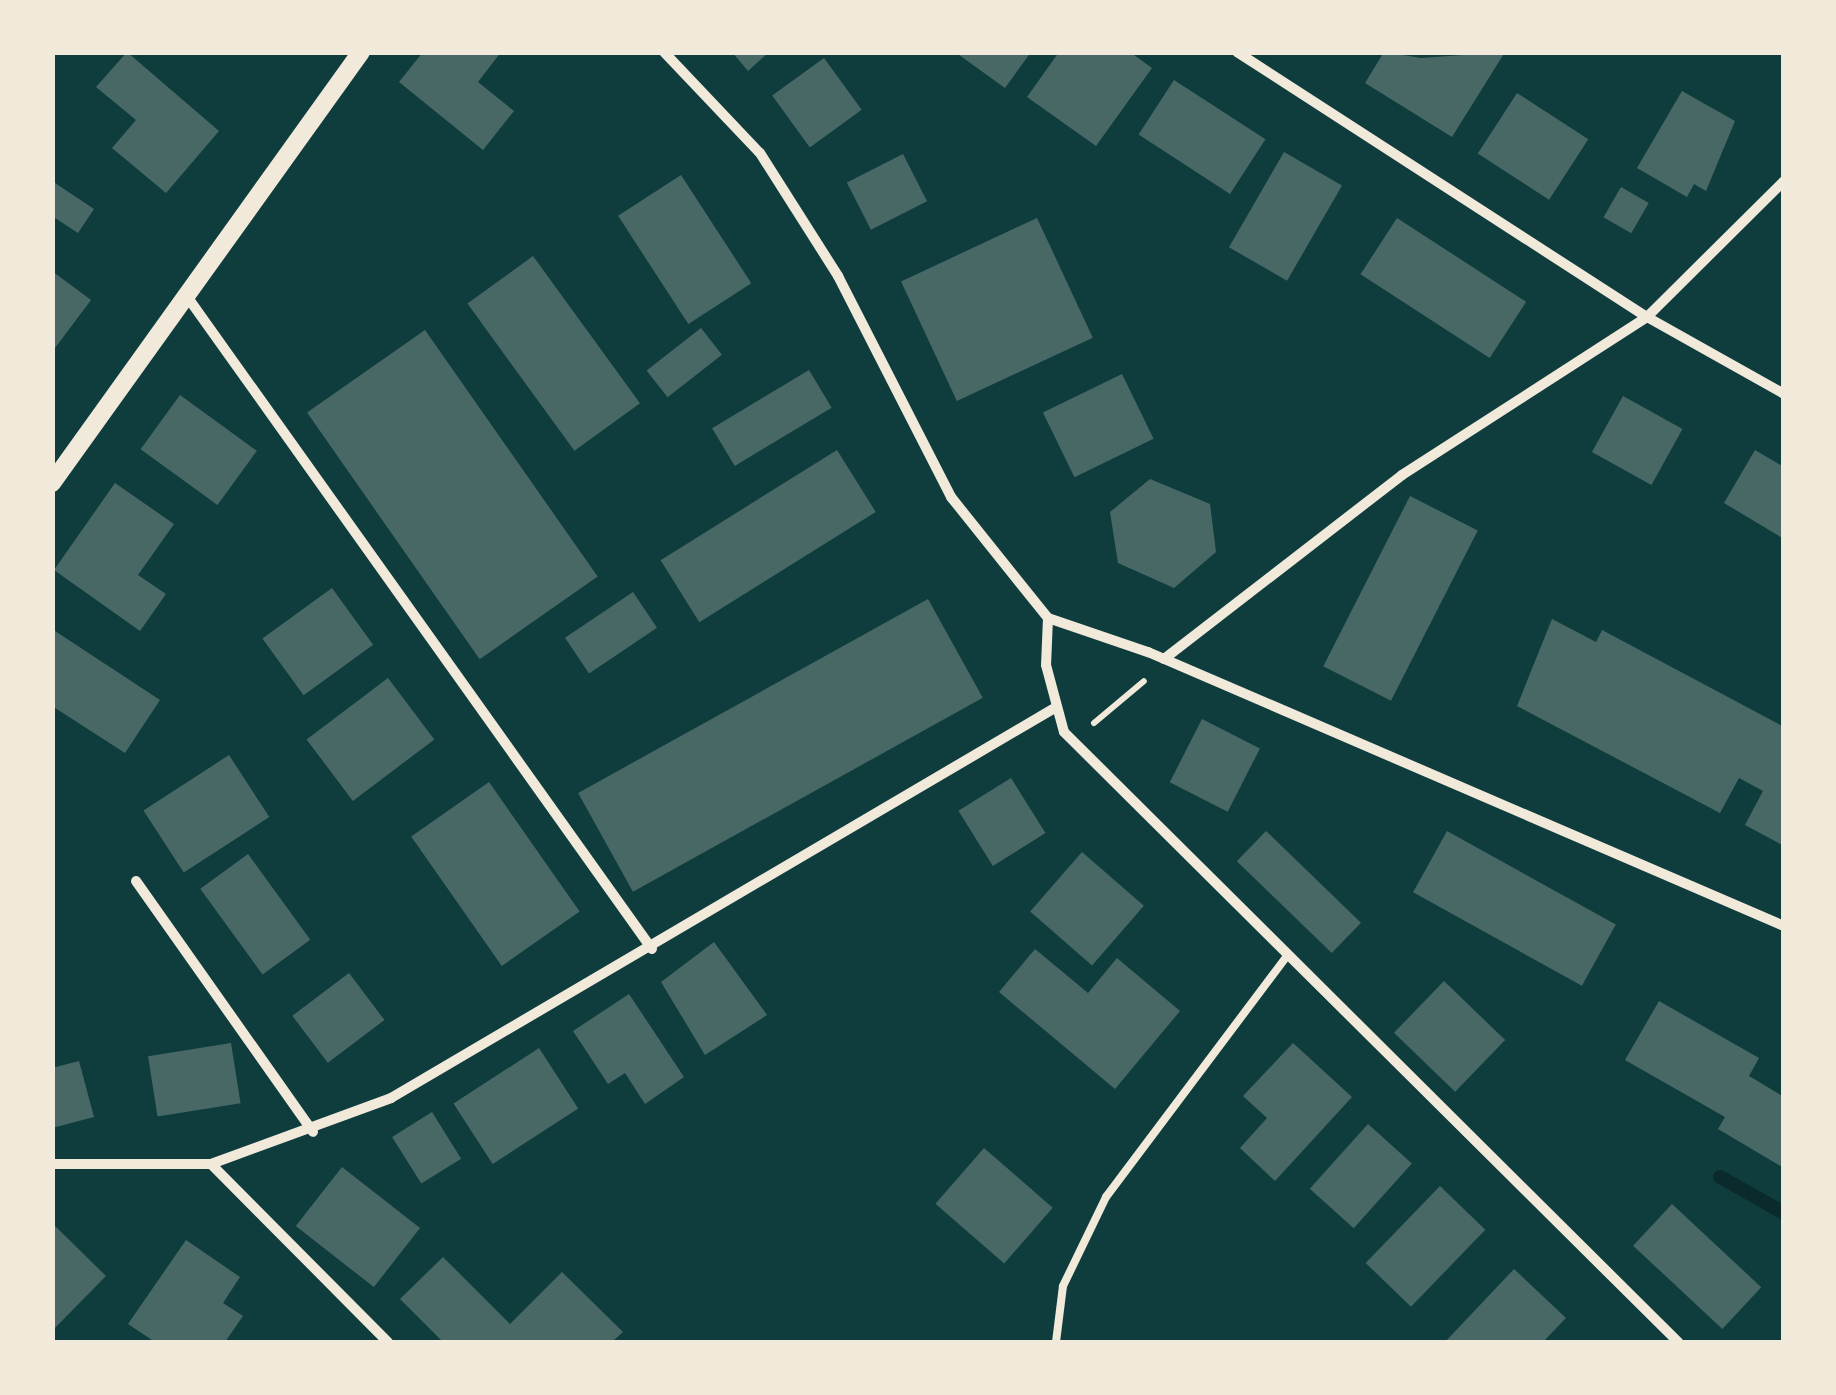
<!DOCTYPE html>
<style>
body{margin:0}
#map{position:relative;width:1836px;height:1395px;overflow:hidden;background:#0f3d3e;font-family:"Titillium Web",sans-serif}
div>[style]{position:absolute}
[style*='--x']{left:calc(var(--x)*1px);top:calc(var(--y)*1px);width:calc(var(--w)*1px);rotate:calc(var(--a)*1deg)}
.stream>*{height:14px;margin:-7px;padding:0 7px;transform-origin:7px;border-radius:7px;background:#0a2a2b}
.building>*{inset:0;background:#486865;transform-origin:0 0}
.path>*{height:6px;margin:-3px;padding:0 3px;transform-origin:3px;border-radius:3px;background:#f1e9da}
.service>*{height:8px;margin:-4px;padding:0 4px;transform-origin:4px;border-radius:4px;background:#f1e9da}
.minor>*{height:10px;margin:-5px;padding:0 5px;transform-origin:5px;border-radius:5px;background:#f1e9da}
.tertiary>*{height:18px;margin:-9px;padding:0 9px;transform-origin:9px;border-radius:9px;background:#f1e9da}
span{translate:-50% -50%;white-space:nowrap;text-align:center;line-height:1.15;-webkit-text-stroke:10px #f1e9da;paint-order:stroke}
.frame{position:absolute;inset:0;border:55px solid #f1e9da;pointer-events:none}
</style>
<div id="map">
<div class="stream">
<div style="--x:1720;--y:1177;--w:73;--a:29.4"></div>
</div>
<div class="building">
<div style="clip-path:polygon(127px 52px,219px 131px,166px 193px,112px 148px,136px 120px,96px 87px)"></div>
<div style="clip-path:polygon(423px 52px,501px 52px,478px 82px,514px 111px,483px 150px,399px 82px)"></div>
<div style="clip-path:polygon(732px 52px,769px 52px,748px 71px)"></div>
<div style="clip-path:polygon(955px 52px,1031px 52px,1005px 88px)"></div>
<div style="clip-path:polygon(1059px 52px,1130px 52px,1152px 68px,1096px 146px,1027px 97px)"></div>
<div style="clip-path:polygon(1384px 52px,1421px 58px,1505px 52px,1452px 137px,1365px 83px)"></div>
<div style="left:824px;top:58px;width:64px;height:64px;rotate:54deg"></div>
<div style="left:1174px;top:80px;width:109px;height:65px;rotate:33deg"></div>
<div style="clip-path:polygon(1682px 91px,1735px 121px,1706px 191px,1694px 184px,1687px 197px,1637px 168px)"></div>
<div style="left:1517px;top:93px;width:85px;height:72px;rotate:33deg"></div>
<div style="left:1284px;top:152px;width:67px;height:110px;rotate:30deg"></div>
<div style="left:903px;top:154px;width:53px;height:63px;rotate:63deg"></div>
<div style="left:681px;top:175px;width:129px;height:75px;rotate:57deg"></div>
<div style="clip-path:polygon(52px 181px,94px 209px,78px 233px,52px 216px)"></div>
<div style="left:1621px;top:187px;width:32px;height:35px;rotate:30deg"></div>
<div style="left:1037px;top:218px;width:132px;height:150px;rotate:65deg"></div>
<div style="left:1397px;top:218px;width:154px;height:67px;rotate:33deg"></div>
<div style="left:533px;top:256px;width:182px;height:81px;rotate:54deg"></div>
<div style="clip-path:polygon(52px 271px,91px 300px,52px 352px)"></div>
<div style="left:701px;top:328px;width:34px;height:69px;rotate:52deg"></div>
<div style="left:425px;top:330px;width:301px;height:144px;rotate:55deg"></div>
<div style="left:809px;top:370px;width:44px;height:113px;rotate:59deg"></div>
<div style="left:1122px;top:374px;width:72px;height:88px;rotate:64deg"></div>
<div style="left:180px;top:395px;width:95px;height:67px;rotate:36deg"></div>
<div style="left:1623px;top:396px;width:68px;height:64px;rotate:29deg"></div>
<div style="left:837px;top:450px;width:73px;height:208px;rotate:58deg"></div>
<div style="clip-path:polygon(1755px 450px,1784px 467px,1784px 539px,1724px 503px)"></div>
<div style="clip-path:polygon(1150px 479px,1210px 504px,1216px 552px,1174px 588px,1118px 563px,1110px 512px)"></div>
<div style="clip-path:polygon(115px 483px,174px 524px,138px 575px,166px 594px,140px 631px,54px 570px)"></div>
<div style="left:1410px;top:496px;width:76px;height:191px;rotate:27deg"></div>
<div style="left:332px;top:588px;width:70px;height:86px;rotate:54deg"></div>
<div style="left:633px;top:592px;width:43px;height:82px;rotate:56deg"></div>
<div style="left:928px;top:599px;width:113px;height:400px;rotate:61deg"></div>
<div style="clip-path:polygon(1552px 619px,1596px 642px,1602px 630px,1784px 727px,1784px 846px,1745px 825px,1763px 791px,1739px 778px,1720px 813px,1517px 706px)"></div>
<div style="clip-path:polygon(52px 629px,160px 700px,125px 753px,52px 706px)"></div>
<div style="left:388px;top:678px;width:77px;height:102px;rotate:53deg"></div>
<div style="left:1202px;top:719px;width:65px;height:71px;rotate:27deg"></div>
<div style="left:229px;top:755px;width:74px;height:102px;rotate:57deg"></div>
<div style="left:1011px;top:778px;width:65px;height:62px;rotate:58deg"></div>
<div style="left:489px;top:782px;width:158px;height:95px;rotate:55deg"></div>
<div style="left:1266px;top:831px;width:132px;height:42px;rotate:44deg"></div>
<div style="left:1447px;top:831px;width:193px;height:70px;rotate:29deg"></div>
<div style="left:1082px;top:852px;width:82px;height:79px;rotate:41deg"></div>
<div style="left:248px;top:854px;width:106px;height:59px;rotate:54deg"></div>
<div style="clip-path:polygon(714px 942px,767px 1015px,705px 1055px,661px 982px)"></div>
<div style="clip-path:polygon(1035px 949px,1088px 993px,1117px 958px,1180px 1011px,1115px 1089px,999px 992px)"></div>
<div style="left:349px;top:973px;width:59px;height:71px;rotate:53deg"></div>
<div style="left:1444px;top:981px;width:85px;height:72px;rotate:44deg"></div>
<div style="clip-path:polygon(629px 994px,684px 1077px,645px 1104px,625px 1073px,608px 1084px,573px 1031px)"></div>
<div style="clip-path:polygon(1659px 1001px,1759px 1058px,1749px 1076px,1784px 1097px,1784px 1168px,1718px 1129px,1725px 1117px,1625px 1060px)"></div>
<div style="left:231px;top:1043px;width:61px;height:84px;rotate:81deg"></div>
<div style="clip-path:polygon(1293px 1043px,1352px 1097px,1275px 1181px,1240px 1148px,1267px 1118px,1243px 1096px)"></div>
<div style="left:539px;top:1048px;width:72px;height:102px;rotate:57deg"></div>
<div style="clip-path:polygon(79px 1061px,94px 1117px,52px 1128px,52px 1068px)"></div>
<div style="left:432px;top:1112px;width:55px;height:47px;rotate:58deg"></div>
<div style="left:1368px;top:1124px;width:59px;height:87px;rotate:42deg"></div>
<div style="left:984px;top:1148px;width:91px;height:74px;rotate:41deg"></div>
<div style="left:342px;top:1167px;width:99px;height:75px;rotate:38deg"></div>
<div style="left:1440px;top:1186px;width:63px;height:107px;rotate:44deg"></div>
<div style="left:1672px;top:1204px;width:122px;height:57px;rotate:43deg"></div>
<div style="clip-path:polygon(52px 1223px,106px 1276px,52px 1331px)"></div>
<div style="clip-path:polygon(186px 1240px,240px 1277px,223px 1303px,243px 1316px,225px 1342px,155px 1342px,128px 1324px)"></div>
<div style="clip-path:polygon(443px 1257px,510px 1324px,562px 1272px,623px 1332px,612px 1342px,443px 1342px,400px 1299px)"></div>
<div style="clip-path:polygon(1514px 1269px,1566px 1318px,1543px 1342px,1445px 1342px)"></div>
</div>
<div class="path">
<div style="--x:1094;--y:723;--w:65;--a:-40"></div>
</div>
<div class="service">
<div style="--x:1056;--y:1342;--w:56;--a:-82.9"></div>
<div style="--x:1063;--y:1286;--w:99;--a:-64.2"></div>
<div style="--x:1106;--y:1197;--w:300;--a:-53.1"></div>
</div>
<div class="minor">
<div style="--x:664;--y:52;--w:139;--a:46.5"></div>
<div style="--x:760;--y:153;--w:146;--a:57.6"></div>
<div style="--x:838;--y:276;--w:248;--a:62.9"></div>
<div style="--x:951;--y:497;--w:155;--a:51.3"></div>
<div style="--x:1048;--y:618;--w:47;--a:92.4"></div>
<div style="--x:1046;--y:665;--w:69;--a:75"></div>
<div style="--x:1064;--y:732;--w:866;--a:44.81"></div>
<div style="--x:1237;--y:52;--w:488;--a:32.9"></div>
<div style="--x:1647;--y:317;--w:157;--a:29.3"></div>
<div style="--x:186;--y:295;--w:803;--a:54.53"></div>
<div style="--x:1048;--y:618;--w:106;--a:18.8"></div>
<div style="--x:1148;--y:652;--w:693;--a:23.31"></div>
<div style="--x:1164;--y:659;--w:301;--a:-37.7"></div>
<div style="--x:1402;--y:475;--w:292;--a:-32.8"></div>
<div style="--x:1647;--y:317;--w:193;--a:-44.8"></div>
<div style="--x:136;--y:881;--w:307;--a:54.8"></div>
<div style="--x:52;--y:1164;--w:159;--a:0"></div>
<div style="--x:211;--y:1164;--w:192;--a:-20.1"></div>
<div style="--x:391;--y:1098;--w:768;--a:-30.44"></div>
<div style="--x:211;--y:1164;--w:251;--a:45.2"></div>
</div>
<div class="tertiary">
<div style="--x:52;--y:483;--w:530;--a:-54.36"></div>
</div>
<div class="frame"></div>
</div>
